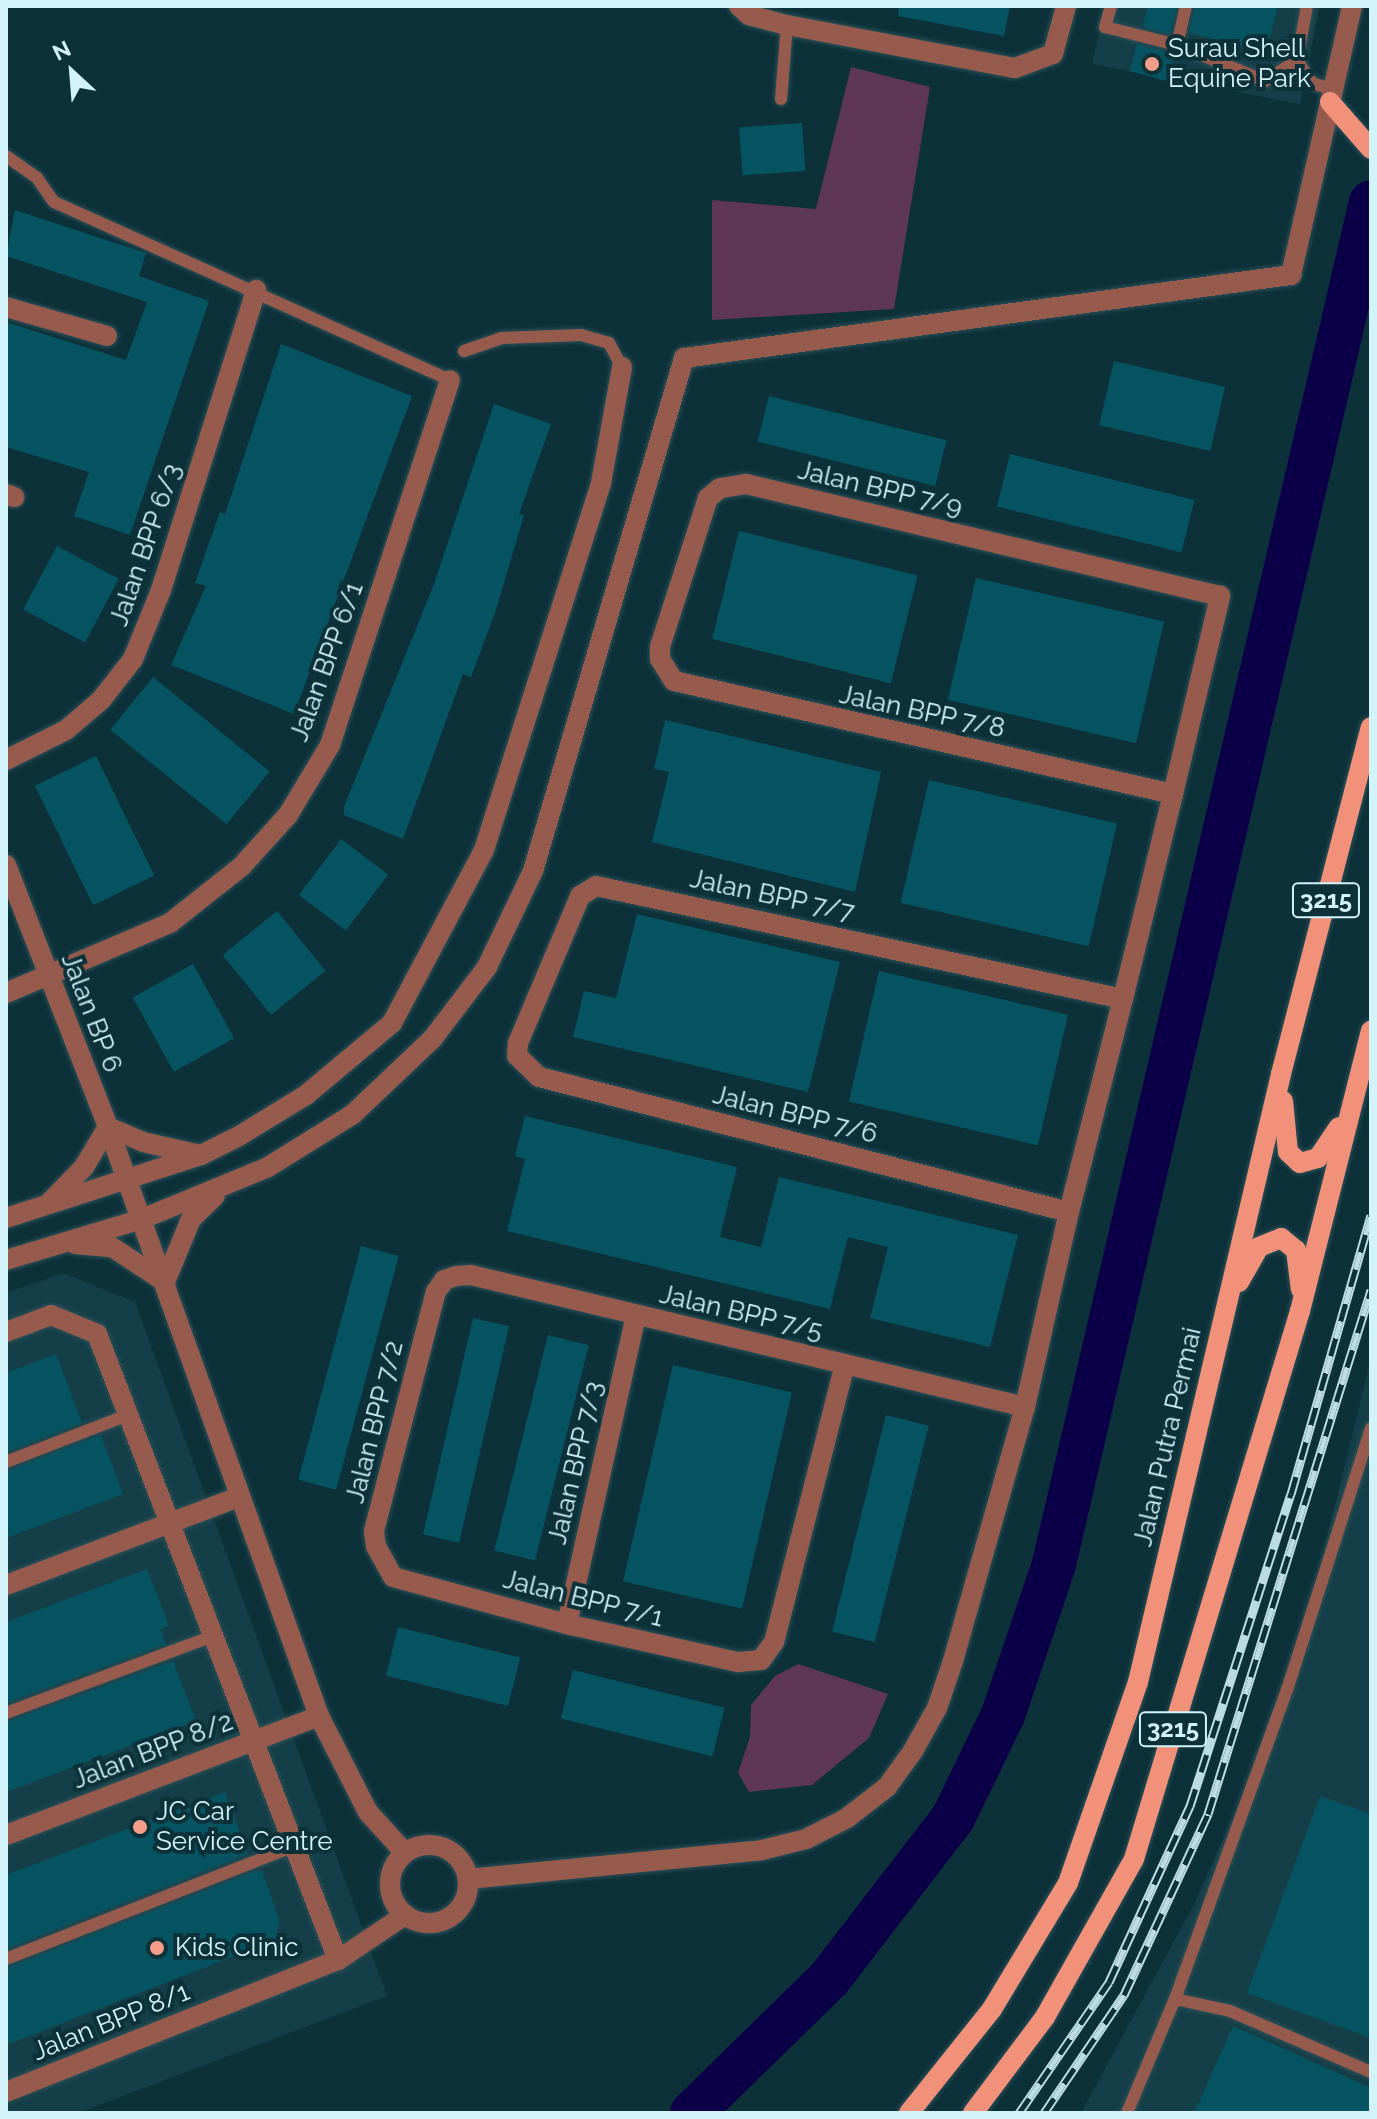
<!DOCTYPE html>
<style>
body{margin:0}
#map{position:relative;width:1377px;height:2119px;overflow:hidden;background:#0d3139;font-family:Raleway,sans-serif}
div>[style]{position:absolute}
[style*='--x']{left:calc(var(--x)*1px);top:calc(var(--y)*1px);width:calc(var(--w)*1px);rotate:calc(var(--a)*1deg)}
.built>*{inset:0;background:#153f48}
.green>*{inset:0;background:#5e3656}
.river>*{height:44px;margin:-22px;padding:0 22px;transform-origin:22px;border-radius:22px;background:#0b0048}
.building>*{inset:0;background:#065462;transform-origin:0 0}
.roads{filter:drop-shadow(0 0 2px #2d5058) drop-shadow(0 0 2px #2d5058)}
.service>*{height:12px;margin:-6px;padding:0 6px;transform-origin:6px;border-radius:6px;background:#975b4e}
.minor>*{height:20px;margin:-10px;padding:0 10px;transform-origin:10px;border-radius:10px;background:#975b4e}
.minor>.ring{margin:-10px;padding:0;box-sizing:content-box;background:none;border:20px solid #975b4e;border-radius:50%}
.primary>*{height:20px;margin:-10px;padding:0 10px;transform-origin:10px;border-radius:10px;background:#f2917a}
.rail>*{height:9px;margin-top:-4.5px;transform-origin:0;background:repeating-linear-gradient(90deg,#0d3139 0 18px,#bcdce4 0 36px);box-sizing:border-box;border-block:2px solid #bcdce4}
.dots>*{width:22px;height:22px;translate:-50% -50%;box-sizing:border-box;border:4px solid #0d3139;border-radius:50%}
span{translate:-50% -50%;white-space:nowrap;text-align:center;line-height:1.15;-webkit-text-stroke:8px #0d3139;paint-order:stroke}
.shield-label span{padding:2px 6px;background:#0d3139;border:2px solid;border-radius:6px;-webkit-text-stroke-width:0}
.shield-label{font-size:24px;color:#d3f3fb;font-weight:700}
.poi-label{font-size:26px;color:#d3f3fb}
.left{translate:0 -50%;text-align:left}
.street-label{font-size:26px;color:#d3f3fb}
.frame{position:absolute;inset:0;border:8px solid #d3f3fb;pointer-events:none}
.north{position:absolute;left:32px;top:32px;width:80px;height:80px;-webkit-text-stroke:6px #0d3139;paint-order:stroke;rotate:334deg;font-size:22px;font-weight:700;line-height:32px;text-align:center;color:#d3f3fb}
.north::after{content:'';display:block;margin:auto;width:28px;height:36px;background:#d3f3fb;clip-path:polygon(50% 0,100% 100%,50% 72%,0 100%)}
</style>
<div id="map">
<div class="built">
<div style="clip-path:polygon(1105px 6px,1320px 6px,1300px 104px,1092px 64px)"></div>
<div style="clip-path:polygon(63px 1273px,135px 1302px,387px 1996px,78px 2113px,6px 2113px,6px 1293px)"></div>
<div style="clip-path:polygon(1371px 1357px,1371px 2113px,1081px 2113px,1193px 1906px,1289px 1694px)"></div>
</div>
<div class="green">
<div style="clip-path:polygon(851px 67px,930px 87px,894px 309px,712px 320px,712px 200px,816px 209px)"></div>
<div style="clip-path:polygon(798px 1664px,888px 1694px,869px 1738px,812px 1785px,749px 1792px,738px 1773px,750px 1737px,751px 1705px,775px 1676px)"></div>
</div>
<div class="river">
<div style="--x:692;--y:2113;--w:192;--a:-44.4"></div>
<div style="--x:829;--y:1979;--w:203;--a:-52.4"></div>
<div style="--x:953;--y:1818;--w:114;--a:-64.1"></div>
<div style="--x:1003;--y:1715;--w:159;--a:-71.3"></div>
<div style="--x:1054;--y:1564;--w:1398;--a:-76.9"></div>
</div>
<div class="building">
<div style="clip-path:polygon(899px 6px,1010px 6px,1004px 36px,898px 16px)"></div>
<div style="clip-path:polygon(1148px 6px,1177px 6px,1170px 34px,1142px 27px)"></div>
<div style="clip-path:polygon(1195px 6px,1278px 6px,1266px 52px,1189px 33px)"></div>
<div style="left:1137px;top:44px;width:39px;height:28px;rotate:15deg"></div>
<div style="left:802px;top:123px;width:48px;height:63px;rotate:86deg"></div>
<div style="clip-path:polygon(15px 210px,146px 253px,139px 276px,209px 301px,130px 535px,74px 516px,89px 472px,6px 447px,6px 322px,126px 360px,147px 302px,6px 256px)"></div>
<div style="clip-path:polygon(281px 344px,412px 396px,294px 714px,171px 665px,206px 586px,195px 583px,220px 512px,225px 514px)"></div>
<div style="left:1114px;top:361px;width:114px;height:66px;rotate:13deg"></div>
<div style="left:769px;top:396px;width:183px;height:47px;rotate:14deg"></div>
<div style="clip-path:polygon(494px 404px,551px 424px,519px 514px,524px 515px,496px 610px,471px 677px,463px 674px,403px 839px,344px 815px,344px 807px,434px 584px)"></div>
<div style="left:1010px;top:454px;width:190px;height:54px;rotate:14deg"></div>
<div style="left:739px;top:531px;width:184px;height:111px;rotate:14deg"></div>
<div style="left:57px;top:546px;width:70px;height:72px;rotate:28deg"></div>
<div style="left:976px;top:578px;width:193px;height:125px;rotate:13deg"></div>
<div style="left:153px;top:677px;width:150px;height:68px;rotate:39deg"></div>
<div style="clip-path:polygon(665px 720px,881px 772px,855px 892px,652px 842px,669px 772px,654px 769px)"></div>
<div style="left:96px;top:756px;width:133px;height:68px;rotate:64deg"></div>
<div style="left:929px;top:780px;width:193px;height:126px;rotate:13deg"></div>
<div style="left:341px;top:839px;width:59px;height:70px;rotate:37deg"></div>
<div style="left:277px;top:911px;width:77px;height:70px;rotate:51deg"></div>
<div style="clip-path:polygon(637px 914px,840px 962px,808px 1092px,573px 1037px,584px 991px,616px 998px)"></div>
<div style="left:193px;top:964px;width:85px;height:69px;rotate:61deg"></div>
<div style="left:879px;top:971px;width:194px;height:134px;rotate:13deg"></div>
<div style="clip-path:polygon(525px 1116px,737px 1167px,720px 1237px,761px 1247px,779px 1177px,1018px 1235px,990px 1347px,870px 1318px,888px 1247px,848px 1237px,830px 1309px,507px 1231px,525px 1159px,515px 1156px)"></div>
<div style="left:361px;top:1246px;width:39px;height:242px;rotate:15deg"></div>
<div style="left:473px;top:1318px;width:37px;height:222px;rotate:13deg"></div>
<div style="left:548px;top:1335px;width:42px;height:222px;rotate:14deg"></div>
<div style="clip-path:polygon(56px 1354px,82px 1423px,6px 1452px,6px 1373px)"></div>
<div style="left:673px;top:1365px;width:122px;height:222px;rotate:13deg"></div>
<div style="left:886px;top:1415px;width:44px;height:223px;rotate:14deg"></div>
<div style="clip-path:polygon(101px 1435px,123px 1494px,6px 1538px,6px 1471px)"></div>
<div style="clip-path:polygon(147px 1569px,169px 1626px,161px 1629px,166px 1644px,6px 1703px,6px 1622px)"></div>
<div style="left:398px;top:1627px;width:126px;height:50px;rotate:14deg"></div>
<div style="clip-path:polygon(173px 1661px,196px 1721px,6px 1792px,6px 1722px)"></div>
<div style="left:573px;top:1670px;width:156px;height:50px;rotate:14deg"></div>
<div style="clip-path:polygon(225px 1792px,248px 1854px,6px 1949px,6px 1875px)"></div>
<div style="clip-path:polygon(1320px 1796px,1371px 1814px,1371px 2038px,1247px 1993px)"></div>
<div style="clip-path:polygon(255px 1871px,262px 1871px,280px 1921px,275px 1940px,6px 2045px,6px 1968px)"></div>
<div style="clip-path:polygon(1233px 2026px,1371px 2088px,1371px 2113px,1194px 2113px)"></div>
</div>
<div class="roads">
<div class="service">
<div style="--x:1111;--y:6;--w:22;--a:106"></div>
<div style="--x:1105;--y:27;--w:74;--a:14"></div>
<div style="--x:1177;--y:45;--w:95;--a:22.2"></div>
<div style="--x:1265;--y:81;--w:38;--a:-33"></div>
<div style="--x:1307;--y:6;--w:55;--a:100.5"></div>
<div style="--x:1297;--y:60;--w:27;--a:57"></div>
<div style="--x:1312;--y:83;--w:22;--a:18"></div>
<div style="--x:1177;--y:45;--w:40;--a:-77"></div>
<div style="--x:781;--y:99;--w:74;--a:-85.4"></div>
<div style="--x:6;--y:156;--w:38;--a:35"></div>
<div style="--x:37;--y:178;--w:29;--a:55"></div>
<div style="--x:54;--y:202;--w:434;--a:24.2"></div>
<div style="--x:464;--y:351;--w:40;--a:-18.9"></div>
<div style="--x:502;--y:338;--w:79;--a:-2.2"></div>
<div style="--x:581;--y:335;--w:29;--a:16"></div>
<div style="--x:609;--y:343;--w:27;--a:62"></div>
<div style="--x:6;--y:1462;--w:131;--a:-21.1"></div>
<div style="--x:6;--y:1713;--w:221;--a:-20.4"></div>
<div style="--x:6;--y:1959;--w:309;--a:-21.4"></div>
<div style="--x:1175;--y:1999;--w:56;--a:12.3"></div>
<div style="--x:1230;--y:2011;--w:154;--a:23.4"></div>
<div style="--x:1127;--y:2113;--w:124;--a:-67.2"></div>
<div style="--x:1175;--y:1999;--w:329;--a:-70.1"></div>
<div style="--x:1287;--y:1690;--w:275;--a:-72.2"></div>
</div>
<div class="minor">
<div style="--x:739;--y:6;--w:13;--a:42"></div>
<div style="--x:749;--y:15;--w:39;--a:15"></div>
<div style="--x:787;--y:25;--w:232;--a:10.7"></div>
<div style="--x:1015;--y:68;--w:40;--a:-20.2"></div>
<div style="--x:1053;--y:54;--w:50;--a:-74.8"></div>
<div style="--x:6;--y:307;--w:105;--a:16"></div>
<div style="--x:6;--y:494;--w:9;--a:21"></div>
<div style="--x:6;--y:760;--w:67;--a:-26.6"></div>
<div style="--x:66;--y:730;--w:46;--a:-40.6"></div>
<div style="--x:101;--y:700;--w:52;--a:-52"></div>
<div style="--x:133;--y:659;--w:74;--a:-67.9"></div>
<div style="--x:161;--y:590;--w:315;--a:-72.4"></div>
<div style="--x:6;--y:865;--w:281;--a:68.7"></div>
<div style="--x:108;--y:1127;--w:626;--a:70.29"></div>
<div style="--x:319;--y:1716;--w:108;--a:63"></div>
<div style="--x:368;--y:1812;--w:55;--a:47.9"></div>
<div style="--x:6;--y:993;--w:178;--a:-23.1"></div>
<div style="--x:170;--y:923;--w:90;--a:-38.3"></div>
<div style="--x:241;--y:867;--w:70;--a:-47.9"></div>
<div style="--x:288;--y:815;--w:82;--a:-59"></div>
<div style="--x:330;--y:745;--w:384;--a:-71.8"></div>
<div style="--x:108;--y:1127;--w:38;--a:23"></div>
<div style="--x:143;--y:1142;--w:58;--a:12.8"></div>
<div style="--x:50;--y:1202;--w:49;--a:-45.8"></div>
<div style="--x:84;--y:1167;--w:47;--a:-59"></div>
<div style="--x:1069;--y:1212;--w:547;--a:-165.71"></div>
<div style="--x:539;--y:1077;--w:30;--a:-136"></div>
<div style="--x:517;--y:1056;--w:13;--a:-86"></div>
<div style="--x:518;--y:1043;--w:160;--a:-67.1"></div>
<div style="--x:580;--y:896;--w:19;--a:-32"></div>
<div style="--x:596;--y:886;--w:539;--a:12.1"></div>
<div style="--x:6;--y:1218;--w:205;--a:-17.9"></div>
<div style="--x:201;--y:1155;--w:42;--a:-26.6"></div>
<div style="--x:239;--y:1136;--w:79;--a:-31.5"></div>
<div style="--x:306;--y:1095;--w:112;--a:-39.9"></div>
<div style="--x:392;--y:1023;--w:196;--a:-62"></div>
<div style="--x:484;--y:850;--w:385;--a:-72.3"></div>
<div style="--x:601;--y:483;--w:118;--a:-79.7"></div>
<div style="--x:75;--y:1244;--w:37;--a:5"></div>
<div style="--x:112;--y:1247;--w:64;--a:33.4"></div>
<div style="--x:6;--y:1260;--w:142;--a:-16.8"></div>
<div style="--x:142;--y:1219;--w:136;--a:-22.4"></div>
<div style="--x:268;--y:1167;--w:99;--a:-31.8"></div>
<div style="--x:352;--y:1115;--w:112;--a:-43.5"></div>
<div style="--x:433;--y:1038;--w:89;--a:-52.7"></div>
<div style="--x:487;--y:967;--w:106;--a:-64.4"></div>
<div style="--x:533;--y:871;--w:535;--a:-73.6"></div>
<div style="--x:684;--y:358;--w:613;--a:-7.79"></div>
<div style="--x:1291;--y:275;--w:276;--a:-77.2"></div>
<div style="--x:165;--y:1282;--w:68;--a:-67.6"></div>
<div style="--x:191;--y:1219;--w:33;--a:-44"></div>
<div style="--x:6;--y:1332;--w:48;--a:-20.7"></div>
<div style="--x:51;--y:1315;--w:50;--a:22.4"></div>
<div style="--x:97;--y:1334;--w:671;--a:68.94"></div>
<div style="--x:845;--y:1364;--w:287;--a:104.3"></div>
<div style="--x:774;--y:1642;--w:22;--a:126"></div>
<div style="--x:761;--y:1660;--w:23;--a:175"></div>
<div style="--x:738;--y:1662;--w:175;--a:-167.5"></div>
<div style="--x:567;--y:1624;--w:180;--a:-164.9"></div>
<div style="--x:393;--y:1577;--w:35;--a:-119"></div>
<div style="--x:376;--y:1546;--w:15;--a:-98"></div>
<div style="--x:374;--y:1531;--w:247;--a:-75.5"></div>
<div style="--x:436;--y:1292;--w:14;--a:-56"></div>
<div style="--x:444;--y:1280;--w:13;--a:-18"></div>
<div style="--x:456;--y:1276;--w:15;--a:-4"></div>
<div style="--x:471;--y:1275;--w:384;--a:13.4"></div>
<div style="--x:845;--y:1364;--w:185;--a:13.4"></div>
<div style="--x:6;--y:1585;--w:249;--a:-20.7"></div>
<div style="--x:567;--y:1624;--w:317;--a:-77.4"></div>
<div style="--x:6;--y:1835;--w:335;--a:-20.8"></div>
<div class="ring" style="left:390px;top:1845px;width:58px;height:58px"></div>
<div style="--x:468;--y:1879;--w:295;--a:-5.6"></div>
<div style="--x:762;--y:1850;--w:45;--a:-14"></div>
<div style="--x:806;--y:1839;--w:46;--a:-27.1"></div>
<div style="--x:847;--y:1818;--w:51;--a:-37.8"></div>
<div style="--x:887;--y:1787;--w:44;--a:-54.2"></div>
<div style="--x:913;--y:1751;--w:49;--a:-60.8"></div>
<div style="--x:937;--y:1708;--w:50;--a:-71.2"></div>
<div style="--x:953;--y:1661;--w:264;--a:-74.2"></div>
<div style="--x:1025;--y:1407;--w:200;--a:-77.3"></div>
<div style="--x:1069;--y:1212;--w:220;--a:-75.8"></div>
<div style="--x:1123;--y:999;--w:211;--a:-76.3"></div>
<div style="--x:1173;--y:794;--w:204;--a:-76.6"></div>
<div style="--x:1220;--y:596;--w:487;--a:-166.7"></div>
<div style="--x:746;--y:484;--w:26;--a:171"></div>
<div style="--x:720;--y:488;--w:16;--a:140"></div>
<div style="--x:708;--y:498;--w:157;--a:107.9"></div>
<div style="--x:660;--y:647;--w:12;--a:90"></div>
<div style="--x:660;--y:659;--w:26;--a:58"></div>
<div style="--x:674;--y:681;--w:512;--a:12.76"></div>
<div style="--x:6;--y:2092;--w:357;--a:-21.7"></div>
<div style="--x:338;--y:1960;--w:81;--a:-33.9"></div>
</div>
<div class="primary">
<div style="--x:1330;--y:102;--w:62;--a:48.9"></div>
<div style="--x:1283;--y:1101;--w:51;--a:84.4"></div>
<div style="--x:1288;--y:1152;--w:16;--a:43"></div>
<div style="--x:1300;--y:1163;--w:19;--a:-16"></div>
<div style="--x:1318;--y:1158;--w:37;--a:-56"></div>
<div style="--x:1239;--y:1282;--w:40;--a:-60.3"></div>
<div style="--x:1259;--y:1247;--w:24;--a:-22"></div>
<div style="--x:1281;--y:1238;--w:19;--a:39"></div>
<div style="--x:1296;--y:1250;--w:39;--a:83"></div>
<div style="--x:909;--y:2113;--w:133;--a:-51.4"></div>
<div style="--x:992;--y:2009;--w:147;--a:-58.9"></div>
<div style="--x:1068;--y:1883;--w:213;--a:-70.8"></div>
<div style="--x:1138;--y:1682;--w:625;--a:-76.76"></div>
<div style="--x:1281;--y:1074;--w:358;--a:-75.5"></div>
<div style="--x:973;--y:2113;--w:120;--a:-53.1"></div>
<div style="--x:1045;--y:2017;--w:181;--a:-60.6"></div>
<div style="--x:1134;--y:1859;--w:573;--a:-73.15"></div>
<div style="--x:1300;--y:1311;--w:289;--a:-75.8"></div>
</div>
</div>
<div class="rail">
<div style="--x:1019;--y:2113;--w:159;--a:-55.5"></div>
<div style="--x:1109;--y:1982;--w:194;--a:-65.3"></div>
<div style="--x:1190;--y:1806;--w:328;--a:-72.1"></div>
<div style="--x:1291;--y:1494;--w:290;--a:-74"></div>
<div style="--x:1044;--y:2113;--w:143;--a:-55.9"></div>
<div style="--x:1124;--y:1995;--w:200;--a:-65.1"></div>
<div style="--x:1208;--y:1814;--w:549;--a:-72.72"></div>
</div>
<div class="dots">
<div style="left:1152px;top:64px;background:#f49e89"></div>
<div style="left:140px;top:1827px;background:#f49e89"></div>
<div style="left:157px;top:1948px;background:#f49e89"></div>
</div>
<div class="shield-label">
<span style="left:1326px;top:900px">3215</span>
<span style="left:1173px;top:1729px">3215</span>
</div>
<div class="poi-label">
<span class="left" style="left:1168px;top:64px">Surau Shell<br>Equine Park</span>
<span class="left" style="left:156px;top:1827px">JC Car<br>Service Centre</span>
<span class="left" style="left:175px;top:1948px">Kids Clinic</span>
</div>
<div class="street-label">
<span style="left:880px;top:489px;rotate:13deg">Jalan BPP 7/9</span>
<span style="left:146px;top:545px;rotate:-71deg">Jalan BPP 6/3</span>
<span style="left:327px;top:662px;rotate:-70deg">Jalan BPP 6/1</span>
<span style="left:922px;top:712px;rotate:12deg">Jalan BPP 7/8</span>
<span style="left:772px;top:896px;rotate:12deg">Jalan BPP 7/7</span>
<span style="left:91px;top:1013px;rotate:69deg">Jalan BP 6</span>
<span style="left:795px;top:1115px;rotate:14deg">Jalan BPP 7/6</span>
<span style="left:741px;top:1313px;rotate:13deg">Jalan BPP 7/5</span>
<span style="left:375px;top:1422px;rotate:-76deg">Jalan BPP 7/2</span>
<span style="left:1168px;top:1437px;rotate:-77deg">Jalan Putra Permai</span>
<span style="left:576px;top:1463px;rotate:-77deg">Jalan BPP 7/3</span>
<span style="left:583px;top:1599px;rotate:14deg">Jalan BPP 7/1</span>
<span style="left:153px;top:1751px;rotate:-21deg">Jalan BPP 8/2</span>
<span style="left:111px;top:2022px;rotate:-22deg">Jalan BPP 8/1</span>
</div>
<div class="frame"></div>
<div class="north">N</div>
</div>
